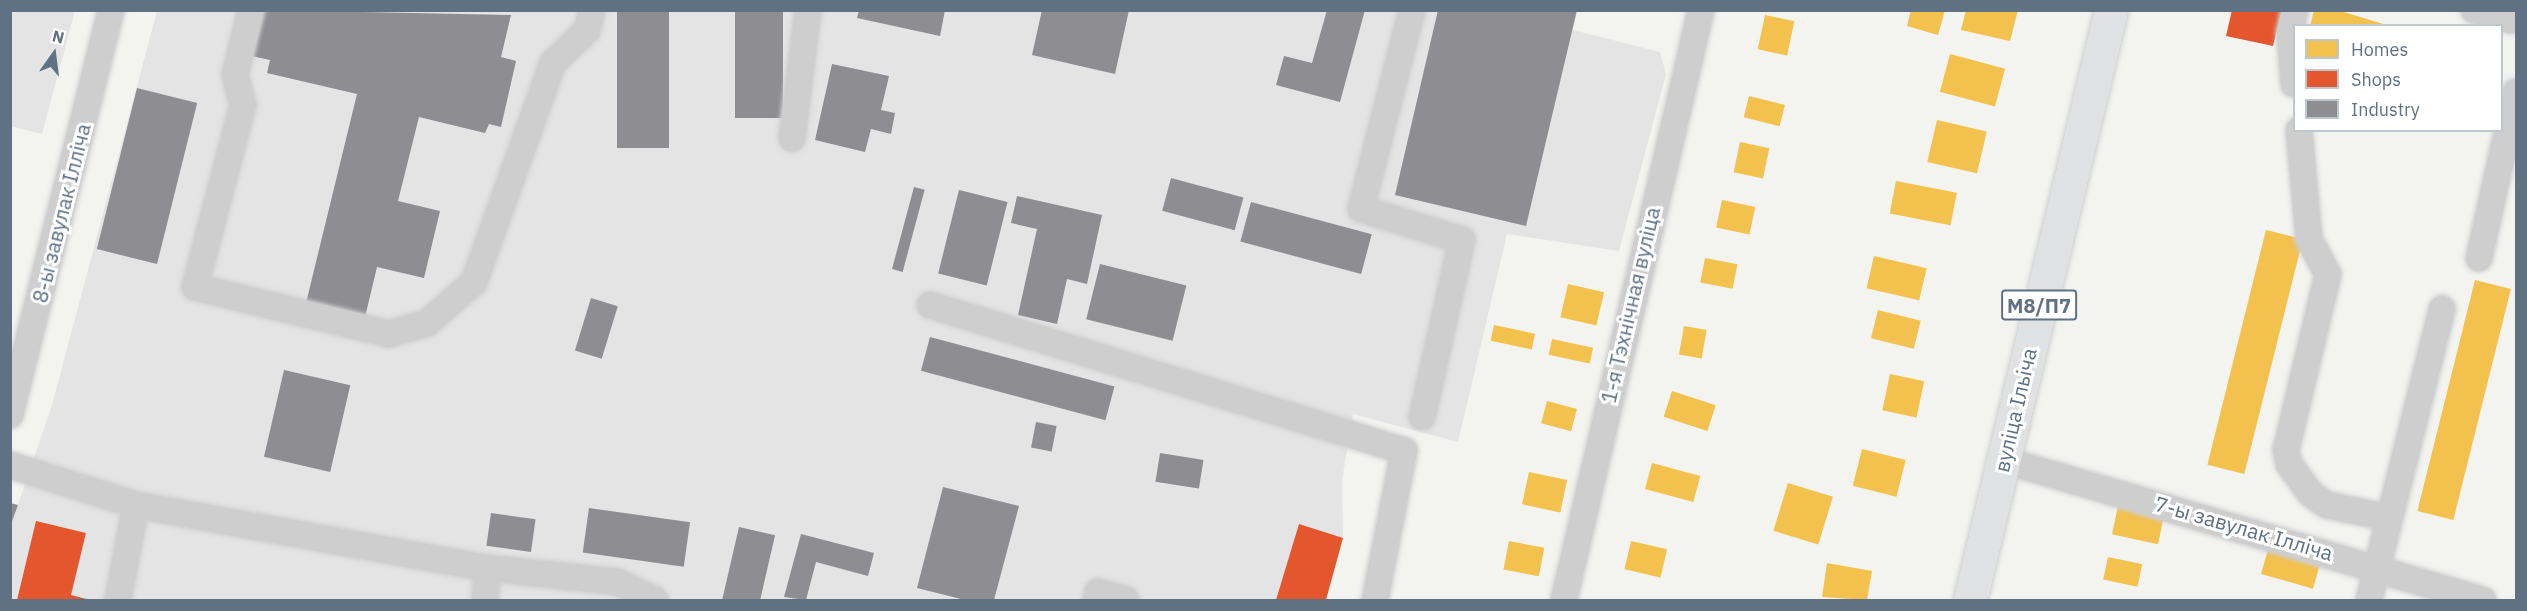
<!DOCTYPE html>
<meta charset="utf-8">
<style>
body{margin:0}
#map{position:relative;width:2527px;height:611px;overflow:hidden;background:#f3f3f0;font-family:"IBM Plex Sans",sans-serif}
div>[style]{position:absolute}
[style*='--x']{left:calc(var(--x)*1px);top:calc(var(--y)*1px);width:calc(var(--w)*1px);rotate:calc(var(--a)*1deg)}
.built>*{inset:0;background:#e3e4e3}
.homes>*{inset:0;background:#f2c14e;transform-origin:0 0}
.shops>*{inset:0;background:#e4572e}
.industry>*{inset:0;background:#8d8d92;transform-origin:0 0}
.roads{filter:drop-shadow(0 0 2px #cecfcf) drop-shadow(0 0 2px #cecfcf)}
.minor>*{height:26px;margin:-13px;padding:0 13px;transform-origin:13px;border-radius:13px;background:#cececf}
.major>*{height:33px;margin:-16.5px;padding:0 16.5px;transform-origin:16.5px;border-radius:16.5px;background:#e0e1e2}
span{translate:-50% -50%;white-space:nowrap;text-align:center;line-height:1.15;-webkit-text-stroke:6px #fff;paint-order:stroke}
.shield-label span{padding:2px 4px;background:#fff;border:2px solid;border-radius:4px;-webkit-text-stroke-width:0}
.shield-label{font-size:20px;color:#607183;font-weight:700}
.street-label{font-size:21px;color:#607183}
.frame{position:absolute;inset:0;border:12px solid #607183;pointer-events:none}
.legend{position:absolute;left:2293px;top:24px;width:210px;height:108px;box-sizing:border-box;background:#fff;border:2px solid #bfc6cd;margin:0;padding:8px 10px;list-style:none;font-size:18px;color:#607183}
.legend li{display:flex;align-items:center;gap:12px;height:30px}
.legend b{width:30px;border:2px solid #bfc6cd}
.north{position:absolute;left:24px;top:24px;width:60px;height:60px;-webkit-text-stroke:4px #fff;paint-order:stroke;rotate:14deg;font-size:16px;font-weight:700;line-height:24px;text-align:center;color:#607183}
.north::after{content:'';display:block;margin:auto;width:21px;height:27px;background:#607183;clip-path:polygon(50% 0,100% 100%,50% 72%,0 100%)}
</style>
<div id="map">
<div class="built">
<div style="clip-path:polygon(11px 10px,75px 11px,42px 134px,11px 126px)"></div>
<div style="clip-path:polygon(1577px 10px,1573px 30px,1660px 52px,1666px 74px,1619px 251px,1507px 234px,1458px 442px,1353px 414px,1342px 480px,1343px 538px,1325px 600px,11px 600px,10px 503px,18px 505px,52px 405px,157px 11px)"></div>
</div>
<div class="homes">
<div style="clip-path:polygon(1911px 10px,1945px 10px,1938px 35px,1907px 26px)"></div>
<div style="clip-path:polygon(1966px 10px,2018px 10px,2010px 41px,1961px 30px)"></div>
<div style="clip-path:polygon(2314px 10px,2337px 10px,2390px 26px,2310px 26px)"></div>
<div style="left:1765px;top:15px;width:30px;height:35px;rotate:12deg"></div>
<div style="left:1950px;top:54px;width:57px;height:39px;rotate:15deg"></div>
<div style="left:1749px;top:96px;width:37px;height:22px;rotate:14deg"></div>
<div style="left:1937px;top:120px;width:51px;height:43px;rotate:13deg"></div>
<div style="left:1740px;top:142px;width:30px;height:31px;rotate:12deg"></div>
<div style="left:1896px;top:181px;width:62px;height:33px;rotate:11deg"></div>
<div style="left:1722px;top:200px;width:34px;height:28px;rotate:12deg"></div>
<div style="left:2266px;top:230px;width:38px;height:242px;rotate:14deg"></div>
<div style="left:1874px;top:256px;width:54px;height:33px;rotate:13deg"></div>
<div style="left:1705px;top:258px;width:33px;height:25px;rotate:11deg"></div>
<div style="left:2475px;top:280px;width:37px;height:238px;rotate:14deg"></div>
<div style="left:1568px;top:284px;width:37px;height:34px;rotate:13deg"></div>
<div style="left:1878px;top:310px;width:44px;height:29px;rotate:14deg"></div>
<div style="left:1494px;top:325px;width:42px;height:16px;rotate:12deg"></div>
<div style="left:1684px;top:326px;width:23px;height:29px;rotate:10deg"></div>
<div style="left:1552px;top:339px;width:42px;height:16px;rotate:12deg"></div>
<div style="left:1890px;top:374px;width:35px;height:37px;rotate:12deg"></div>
<div style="left:1672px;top:391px;width:46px;height:27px;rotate:18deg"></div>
<div style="left:1547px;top:401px;width:31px;height:23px;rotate:15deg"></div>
<div style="left:1862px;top:449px;width:45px;height:38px;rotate:14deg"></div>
<div style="left:1652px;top:463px;width:50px;height:27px;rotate:15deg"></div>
<div style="left:1529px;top:472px;width:39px;height:33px;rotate:12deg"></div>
<div style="left:1788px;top:483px;width:47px;height:50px;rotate:17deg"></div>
<div style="left:2118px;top:506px;width:47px;height:29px;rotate:12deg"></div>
<div style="left:1509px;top:541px;width:36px;height:29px;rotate:11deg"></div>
<div style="left:1631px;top:541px;width:37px;height:29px;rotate:13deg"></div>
<div style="left:2269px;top:546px;width:54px;height:29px;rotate:16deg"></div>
<div style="left:2108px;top:557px;width:35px;height:23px;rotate:12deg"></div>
<div style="clip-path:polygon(1827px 563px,1872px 571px,1867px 600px,1822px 597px)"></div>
</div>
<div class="shops">
<div style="clip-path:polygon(2232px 10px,2282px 10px,2273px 46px,2226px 36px)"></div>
<div style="clip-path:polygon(36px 521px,86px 533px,71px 595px,90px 600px,17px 600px)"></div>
<div style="clip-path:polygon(1299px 524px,1343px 538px,1326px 600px,1276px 600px)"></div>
</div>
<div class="industry">
<div style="clip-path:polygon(264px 10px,511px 15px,501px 57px,516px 61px,501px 127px,489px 124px,485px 133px,419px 117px,398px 201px,440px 211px,424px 278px,377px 267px,365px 317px,306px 303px,357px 94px,267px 73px,270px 60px,252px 56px)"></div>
<div style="left:617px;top:10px;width:52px;height:138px"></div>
<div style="left:735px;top:10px;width:48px;height:108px"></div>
<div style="clip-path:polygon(859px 10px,945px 10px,940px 36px,857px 18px)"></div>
<div style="clip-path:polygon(1042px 10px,1129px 10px,1115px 74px,1032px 55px)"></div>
<div style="clip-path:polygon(1327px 10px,1365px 10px,1340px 102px,1276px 85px,1284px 56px,1312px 63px)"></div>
<div style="clip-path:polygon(1438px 10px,1577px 10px,1526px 226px,1395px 195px)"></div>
<div style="clip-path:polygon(832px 64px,889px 76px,881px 110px,895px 113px,891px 134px,871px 129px,865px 152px,815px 140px)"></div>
<div style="left:137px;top:88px;width:62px;height:166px;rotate:14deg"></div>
<div style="left:1171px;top:178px;width:75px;height:34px;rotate:15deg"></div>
<div style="left:914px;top:187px;width:11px;height:85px;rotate:15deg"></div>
<div style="left:959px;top:190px;width:50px;height:86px;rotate:14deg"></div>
<div style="clip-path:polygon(1017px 196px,1102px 215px,1087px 284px,1067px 279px,1057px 324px,1018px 315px,1037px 229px,1011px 223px)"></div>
<div style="left:1251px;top:202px;width:125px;height:41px;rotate:15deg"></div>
<div style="left:1100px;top:264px;width:89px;height:57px;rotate:14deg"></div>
<div style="left:591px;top:298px;width:28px;height:55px;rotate:17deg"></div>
<div style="left:930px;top:337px;width:191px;height:35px;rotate:15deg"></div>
<div style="left:284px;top:370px;width:68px;height:89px;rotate:13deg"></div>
<div style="left:1036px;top:422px;width:21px;height:26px;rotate:11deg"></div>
<div style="left:1160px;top:453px;width:44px;height:29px;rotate:9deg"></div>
<div style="clip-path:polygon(943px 487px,1019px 506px,994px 600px,965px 600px,917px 588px)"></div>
<div style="clip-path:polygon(10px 503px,18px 505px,11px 524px,10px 524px)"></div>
<div style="left:589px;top:508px;width:102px;height:45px;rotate:8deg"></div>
<div style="left:491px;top:513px;width:45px;height:33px;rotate:8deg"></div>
<div style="left:739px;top:527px;width:37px;height:75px;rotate:13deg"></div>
<div style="clip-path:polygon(801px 534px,874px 553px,868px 576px,816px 562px,806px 600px,784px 597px)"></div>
</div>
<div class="roads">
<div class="minor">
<div style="--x:251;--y:10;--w:67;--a:103.8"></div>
<div style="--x:235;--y:75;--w:31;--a:75"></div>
<div style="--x:243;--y:105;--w:188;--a:104.8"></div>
<div style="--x:195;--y:287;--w:200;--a:13.6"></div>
<div style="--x:389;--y:334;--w:40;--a:-16"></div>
<div style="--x:427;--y:323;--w:62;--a:-41.1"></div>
<div style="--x:474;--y:282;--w:233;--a:-70.2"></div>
<div style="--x:553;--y:63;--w:47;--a:-44.1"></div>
<div style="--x:587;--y:30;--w:21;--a:-76"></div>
<div style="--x:1412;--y:10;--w:205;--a:104.4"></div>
<div style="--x:1361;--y:209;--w:106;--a:17.1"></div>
<div style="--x:1462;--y:240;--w:181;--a:102.7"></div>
<div style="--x:2474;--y:10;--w:38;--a:15"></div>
<div style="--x:2511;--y:20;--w:7;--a:-45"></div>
<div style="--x:2294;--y:84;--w:51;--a:-94.5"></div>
<div style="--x:2290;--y:33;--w:24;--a:-78"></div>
<div style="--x:2299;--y:130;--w:109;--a:84.8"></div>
<div style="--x:2309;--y:239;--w:40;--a:62"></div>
<div style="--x:2328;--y:274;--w:181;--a:103.4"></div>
<div style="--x:2286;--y:450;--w:14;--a:78"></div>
<div style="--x:2289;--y:464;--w:37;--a:54"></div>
<div style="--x:2311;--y:494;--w:19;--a:35"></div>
<div style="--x:2327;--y:505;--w:63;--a:11.8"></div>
<div style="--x:792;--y:138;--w:129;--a:-82.9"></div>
<div style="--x:2479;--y:258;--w:170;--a:-77.4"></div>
<div style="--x:930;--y:305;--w:496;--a:17.1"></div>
<div style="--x:1404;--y:451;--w:152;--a:101"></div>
<div style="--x:10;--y:415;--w:417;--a:-76"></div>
<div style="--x:2003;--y:460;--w:500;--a:16.3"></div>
<div style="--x:10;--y:465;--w:132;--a:17.6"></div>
<div style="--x:136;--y:505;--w:357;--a:10.2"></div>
<div style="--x:487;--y:568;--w:131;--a:6.1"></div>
<div style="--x:617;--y:582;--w:42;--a:25.3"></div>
<div style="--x:118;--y:600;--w:97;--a:-79.3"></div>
<div style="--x:485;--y:600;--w:32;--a:-86"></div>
<div style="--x:1096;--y:600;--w:8;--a:-76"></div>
<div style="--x:1098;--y:592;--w:29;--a:16"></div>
<div style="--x:1564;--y:600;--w:606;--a:-76.93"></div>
<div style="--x:2369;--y:600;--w:300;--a:-75.9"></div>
</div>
<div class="major">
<div style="--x:1970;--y:600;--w:607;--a:-76.56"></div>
</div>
</div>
<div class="shield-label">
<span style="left:2039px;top:305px">М8/П7</span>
</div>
<div class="street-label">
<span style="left:61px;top:213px;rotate:-76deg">8-ы завулак Ілліча</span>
<span style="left:1630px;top:305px;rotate:-77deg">1-я Тэхнічная вуліца</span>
<span style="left:2015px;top:410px;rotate:-77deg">вуліца Ільіча</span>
<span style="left:2244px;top:528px;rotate:16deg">7-ы завулак Ілліча</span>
</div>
<div class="frame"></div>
<ul class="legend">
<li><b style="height:16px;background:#f2c14e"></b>Homes</li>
<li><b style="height:16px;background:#e4572e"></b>Shops</li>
<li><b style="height:16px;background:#8d8d92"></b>Industry</li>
</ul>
<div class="north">N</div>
</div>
